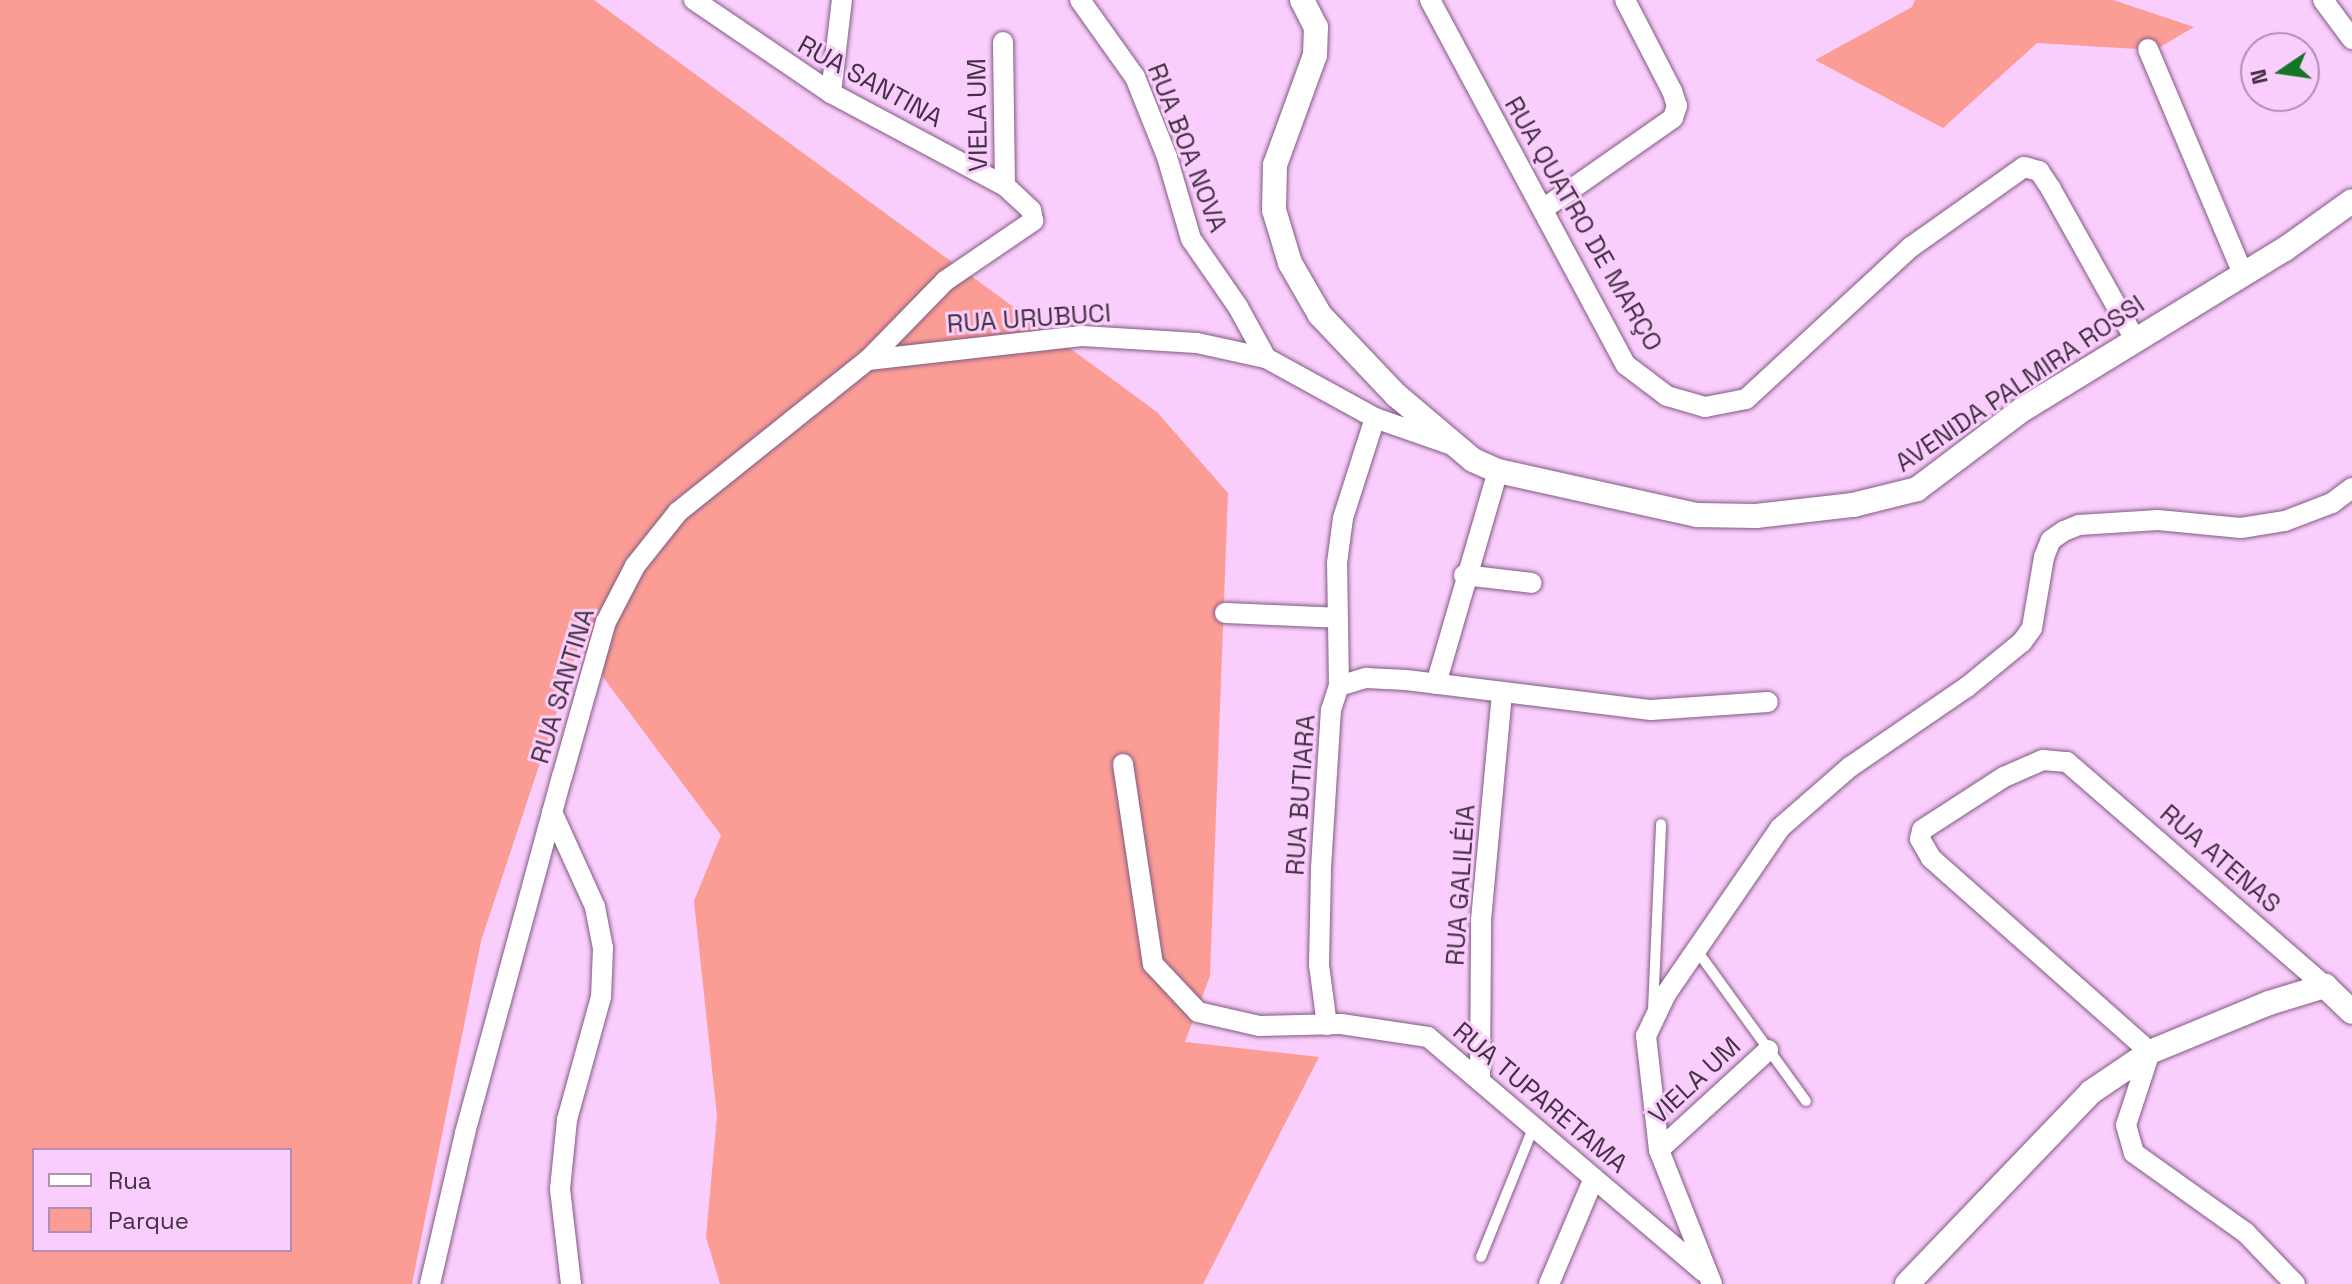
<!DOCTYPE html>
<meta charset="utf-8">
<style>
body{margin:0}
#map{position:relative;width:2352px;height:1284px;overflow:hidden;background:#facefc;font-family:"Space Grotesk",sans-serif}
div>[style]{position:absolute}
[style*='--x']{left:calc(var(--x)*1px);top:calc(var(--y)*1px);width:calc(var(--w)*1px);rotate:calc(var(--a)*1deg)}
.green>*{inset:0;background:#fb9d95}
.roads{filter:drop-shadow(0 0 2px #815a83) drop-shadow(0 0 2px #815a83)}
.service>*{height:10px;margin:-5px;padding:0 5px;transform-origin:5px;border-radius:5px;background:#fff}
.minor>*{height:20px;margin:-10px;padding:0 10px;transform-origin:10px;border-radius:10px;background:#fff}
.tertiary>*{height:24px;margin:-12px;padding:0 12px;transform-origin:12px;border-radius:12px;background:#fff}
span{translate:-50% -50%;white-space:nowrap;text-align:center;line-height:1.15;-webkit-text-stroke:6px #facefc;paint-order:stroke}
.street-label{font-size:26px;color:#433143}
.legend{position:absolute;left:32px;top:1148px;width:260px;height:104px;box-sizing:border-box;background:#facefc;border:2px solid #b18fb2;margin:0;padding:10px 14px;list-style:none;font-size:24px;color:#433143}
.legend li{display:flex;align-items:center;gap:16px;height:40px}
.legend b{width:40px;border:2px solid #b18fb2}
.north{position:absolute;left:2240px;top:32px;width:80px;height:80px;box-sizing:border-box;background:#facefc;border:2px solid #b18fb2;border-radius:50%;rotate:257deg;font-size:22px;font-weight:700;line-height:32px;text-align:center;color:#433143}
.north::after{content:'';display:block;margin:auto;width:28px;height:36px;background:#147525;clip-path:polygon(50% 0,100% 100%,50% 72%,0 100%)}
</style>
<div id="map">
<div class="green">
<div style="clip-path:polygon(evenodd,0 0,594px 0,1157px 412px,1228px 493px,1210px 976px,1185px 1042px,1319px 1057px,1203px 1284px,720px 1284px,706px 1237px,717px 1116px,694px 901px,721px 835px,579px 645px,481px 941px,412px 1284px,0 1284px,0 0,34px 1150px,290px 1150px,290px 1250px,34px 1250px,34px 1150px)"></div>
<div style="clip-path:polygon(1915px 0,2113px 0,2194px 27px,2155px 50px,2037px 43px,1943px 128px,1815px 60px,1912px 7px)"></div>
</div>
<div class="roads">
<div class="service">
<div style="--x:1698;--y:952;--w:184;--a:54.1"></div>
<div style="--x:1653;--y:1010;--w:186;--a:-87.5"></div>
<div style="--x:1481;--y:1257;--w:141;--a:-68"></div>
</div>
<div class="minor">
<div style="--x:1080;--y:0;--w:95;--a:54.5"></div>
<div style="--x:1135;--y:77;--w:86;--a:68.2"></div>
<div style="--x:1167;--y:157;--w:85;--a:73.7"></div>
<div style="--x:1191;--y:239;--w:83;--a:55.3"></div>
<div style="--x:1238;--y:307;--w:58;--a:61.2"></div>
<div style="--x:1430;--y:0;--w:414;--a:61.8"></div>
<div style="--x:1626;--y:365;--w:51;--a:37.1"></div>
<div style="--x:1667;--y:396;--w:40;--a:16"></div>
<div style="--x:1705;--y:407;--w:42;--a:-11"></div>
<div style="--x:1746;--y:399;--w:224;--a:-42.7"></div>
<div style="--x:1911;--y:247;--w:138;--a:-35.3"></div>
<div style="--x:2024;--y:167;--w:16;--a:15"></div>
<div style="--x:2039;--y:171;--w:22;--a:56"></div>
<div style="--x:2051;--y:189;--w:172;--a:60.8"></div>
<div style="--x:2323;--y:0;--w:49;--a:53.4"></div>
<div style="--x:1003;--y:42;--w:144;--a:89.2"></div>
<div style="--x:2148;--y:49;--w:244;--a:67.1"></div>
<div style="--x:831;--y:93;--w:94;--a:-83.3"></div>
<div style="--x:1546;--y:207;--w:155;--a:-35"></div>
<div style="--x:1673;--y:118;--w:13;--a:-72"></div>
<div style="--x:1677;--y:106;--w:16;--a:-108"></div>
<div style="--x:1672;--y:91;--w:102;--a:-117.3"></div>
<div style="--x:868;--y:360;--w:215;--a:-6.4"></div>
<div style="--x:1082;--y:336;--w:115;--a:3.5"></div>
<div style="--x:1197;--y:343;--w:71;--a:12.3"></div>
<div style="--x:1266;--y:358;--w:124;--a:28.8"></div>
<div style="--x:1375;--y:418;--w:82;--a:19.3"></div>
<div style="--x:1464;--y:575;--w:68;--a:6.7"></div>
<div style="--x:1225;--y:613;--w:113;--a:2.5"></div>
<div style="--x:1436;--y:684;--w:222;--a:-73.8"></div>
<div style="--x:1339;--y:686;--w:123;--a:-90.9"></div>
<div style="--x:1337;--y:563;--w:45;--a:-82.4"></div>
<div style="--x:1343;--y:518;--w:105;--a:-72.3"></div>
<div style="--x:1123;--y:764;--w:202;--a:81.5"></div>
<div style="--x:1153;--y:964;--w:66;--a:46.8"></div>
<div style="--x:1198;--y:1012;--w:63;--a:12.9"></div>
<div style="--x:1259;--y:1026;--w:82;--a:-1.4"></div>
<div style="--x:1341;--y:1024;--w:88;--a:8.5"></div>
<div style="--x:1428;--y:1037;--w:362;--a:40.4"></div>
<div style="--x:552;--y:812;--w:104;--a:65.6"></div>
<div style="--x:595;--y:907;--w:42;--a:79"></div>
<div style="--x:603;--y:948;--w:49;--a:92.3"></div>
<div style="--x:601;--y:997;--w:128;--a:105.5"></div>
<div style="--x:567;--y:1120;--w:69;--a:95.8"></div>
<div style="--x:560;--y:1189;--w:96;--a:83.4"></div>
<div style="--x:1327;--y:1025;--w:61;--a:-97.6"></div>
<div style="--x:1319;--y:965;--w:97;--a:-88.8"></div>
<div style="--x:1321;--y:868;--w:158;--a:-86.4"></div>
<div style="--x:1331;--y:710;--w:25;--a:-72"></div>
<div style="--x:1339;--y:686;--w:28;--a:-17"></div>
<div style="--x:1366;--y:678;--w:40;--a:2.9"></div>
<div style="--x:1406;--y:680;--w:247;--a:7"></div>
<div style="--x:1651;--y:710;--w:117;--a:-3.9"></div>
<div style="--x:1480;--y:1078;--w:158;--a:-89.6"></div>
<div style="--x:1481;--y:920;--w:226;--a:-84.7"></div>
<div style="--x:1659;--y:1150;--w:148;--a:-42.5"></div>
<div style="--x:430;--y:1284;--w:155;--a:-76.9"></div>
<div style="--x:465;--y:1133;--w:369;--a:-74.8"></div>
<div style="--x:562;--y:777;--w:161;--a:-74.2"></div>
<div style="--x:606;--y:622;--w:63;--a:-62.6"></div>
<div style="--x:635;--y:566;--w:69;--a:-51.5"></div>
<div style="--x:678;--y:512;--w:243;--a:-38.7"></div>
<div style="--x:868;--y:360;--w:110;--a:-45.7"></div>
<div style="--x:945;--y:281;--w:107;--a:-34.3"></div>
<div style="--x:1033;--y:221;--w:11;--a:-100"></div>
<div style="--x:1031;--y:210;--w:35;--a:-137"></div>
<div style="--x:1005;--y:186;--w:197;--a:-151.9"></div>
<div style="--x:831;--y:93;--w:166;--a:-145.8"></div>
<div style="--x:1549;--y:1284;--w:115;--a:-67"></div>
<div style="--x:1712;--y:1284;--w:144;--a:-111.6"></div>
<div style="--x:1659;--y:1150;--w:115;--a:-96.5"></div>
<div style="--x:1646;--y:1036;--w:47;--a:-64.5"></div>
<div style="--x:1666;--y:994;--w:201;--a:-55.5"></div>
<div style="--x:1780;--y:828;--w:93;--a:-41.1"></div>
<div style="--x:1850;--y:767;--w:142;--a:-34.4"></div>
<div style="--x:1967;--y:687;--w:71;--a:-39.3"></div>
<div style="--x:2022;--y:642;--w:17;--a:-54"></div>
<div style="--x:2032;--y:628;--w:72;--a:-80.4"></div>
<div style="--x:2044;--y:557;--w:18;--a:-68"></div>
<div style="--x:2051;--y:540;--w:16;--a:-35"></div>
<div style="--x:2064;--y:531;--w:16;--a:-22"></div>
<div style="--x:2079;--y:525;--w:79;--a:-3.6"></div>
<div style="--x:2158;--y:520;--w:83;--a:5.5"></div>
<div style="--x:2241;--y:528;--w:45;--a:-9"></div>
<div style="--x:2285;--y:521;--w:50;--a:-21"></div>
<div style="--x:2332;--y:503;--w:25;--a:-37"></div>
<div style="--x:2295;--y:1284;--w:71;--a:-133.9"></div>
<div style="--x:2246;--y:1233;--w:138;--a:-144.5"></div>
<div style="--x:2134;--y:1153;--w:29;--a:-106"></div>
<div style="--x:2126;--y:1125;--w:77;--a:-71.8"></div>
<div style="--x:2150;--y:1052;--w:293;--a:-138.5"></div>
<div style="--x:1931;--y:858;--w:22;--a:-120"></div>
<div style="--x:1920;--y:839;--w:9;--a:-77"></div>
<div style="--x:1922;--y:830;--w:98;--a:-32.9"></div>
<div style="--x:2004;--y:777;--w:43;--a:-23.6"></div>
<div style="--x:2043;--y:760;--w:24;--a:5"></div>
<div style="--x:2067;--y:762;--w:342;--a:41"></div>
</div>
<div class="tertiary">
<div style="--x:1302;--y:0;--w:30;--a:63"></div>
<div style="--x:1316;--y:27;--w:28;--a:92"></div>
<div style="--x:1315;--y:55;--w:117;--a:110"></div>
<div style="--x:1275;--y:165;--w:45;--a:91.3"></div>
<div style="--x:1274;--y:210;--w:55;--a:73.2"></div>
<div style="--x:1290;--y:263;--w:60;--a:60"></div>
<div style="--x:1320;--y:315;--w:110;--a:46.5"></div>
<div style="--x:1396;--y:395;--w:101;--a:40.2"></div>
<div style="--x:1473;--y:460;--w:27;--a:24"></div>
<div style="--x:1498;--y:471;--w:204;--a:12.5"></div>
<div style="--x:1697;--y:515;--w:59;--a:1"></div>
<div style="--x:1756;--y:516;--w:98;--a:-6.5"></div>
<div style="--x:1853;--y:505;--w:66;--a:-14"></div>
<div style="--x:1917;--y:489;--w:131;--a:-37"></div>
<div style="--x:2022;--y:410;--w:308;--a:-31.5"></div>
<div style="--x:2285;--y:249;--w:82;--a:-35.6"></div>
<div style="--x:1907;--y:1284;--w:266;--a:-46.2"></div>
<div style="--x:2091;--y:1092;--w:71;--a:-34.1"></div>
<div style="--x:2150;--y:1052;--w:129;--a:-22.4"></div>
<div style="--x:2269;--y:1003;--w:59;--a:-16.9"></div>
<div style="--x:2325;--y:986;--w:37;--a:44"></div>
</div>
</div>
<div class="street-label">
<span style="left:870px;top:82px;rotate:29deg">RUA SANTINA</span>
<span style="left:978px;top:115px;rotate:-91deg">VIELA UM</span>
<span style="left:1187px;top:148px;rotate:69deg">RUA BOA NOVA</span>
<span style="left:1583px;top:224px;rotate:60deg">RUA QUATRO DE MARÇO</span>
<span style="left:1029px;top:319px;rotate:-4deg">RUA URUBUCI</span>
<span style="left:2020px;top:384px;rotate:-34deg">AVENIDA PALMIRA ROSSI</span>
<span style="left:563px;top:686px;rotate:-73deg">RUA SANTINA</span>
<span style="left:1301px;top:795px;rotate:-86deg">RUA BUTIARA</span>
<span style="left:2220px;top:859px;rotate:41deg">RUA ATENAS</span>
<span style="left:1461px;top:885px;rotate:-86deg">RUA GALILÉIA</span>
<span style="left:1695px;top:1081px;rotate:-43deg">VIELA UM</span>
<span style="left:1540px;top:1098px;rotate:40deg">RUA TUPARETAMA</span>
</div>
<ul class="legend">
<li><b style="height:10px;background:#fff"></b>Rua</li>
<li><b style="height:22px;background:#fb9d95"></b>Parque</li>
</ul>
<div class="north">N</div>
</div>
